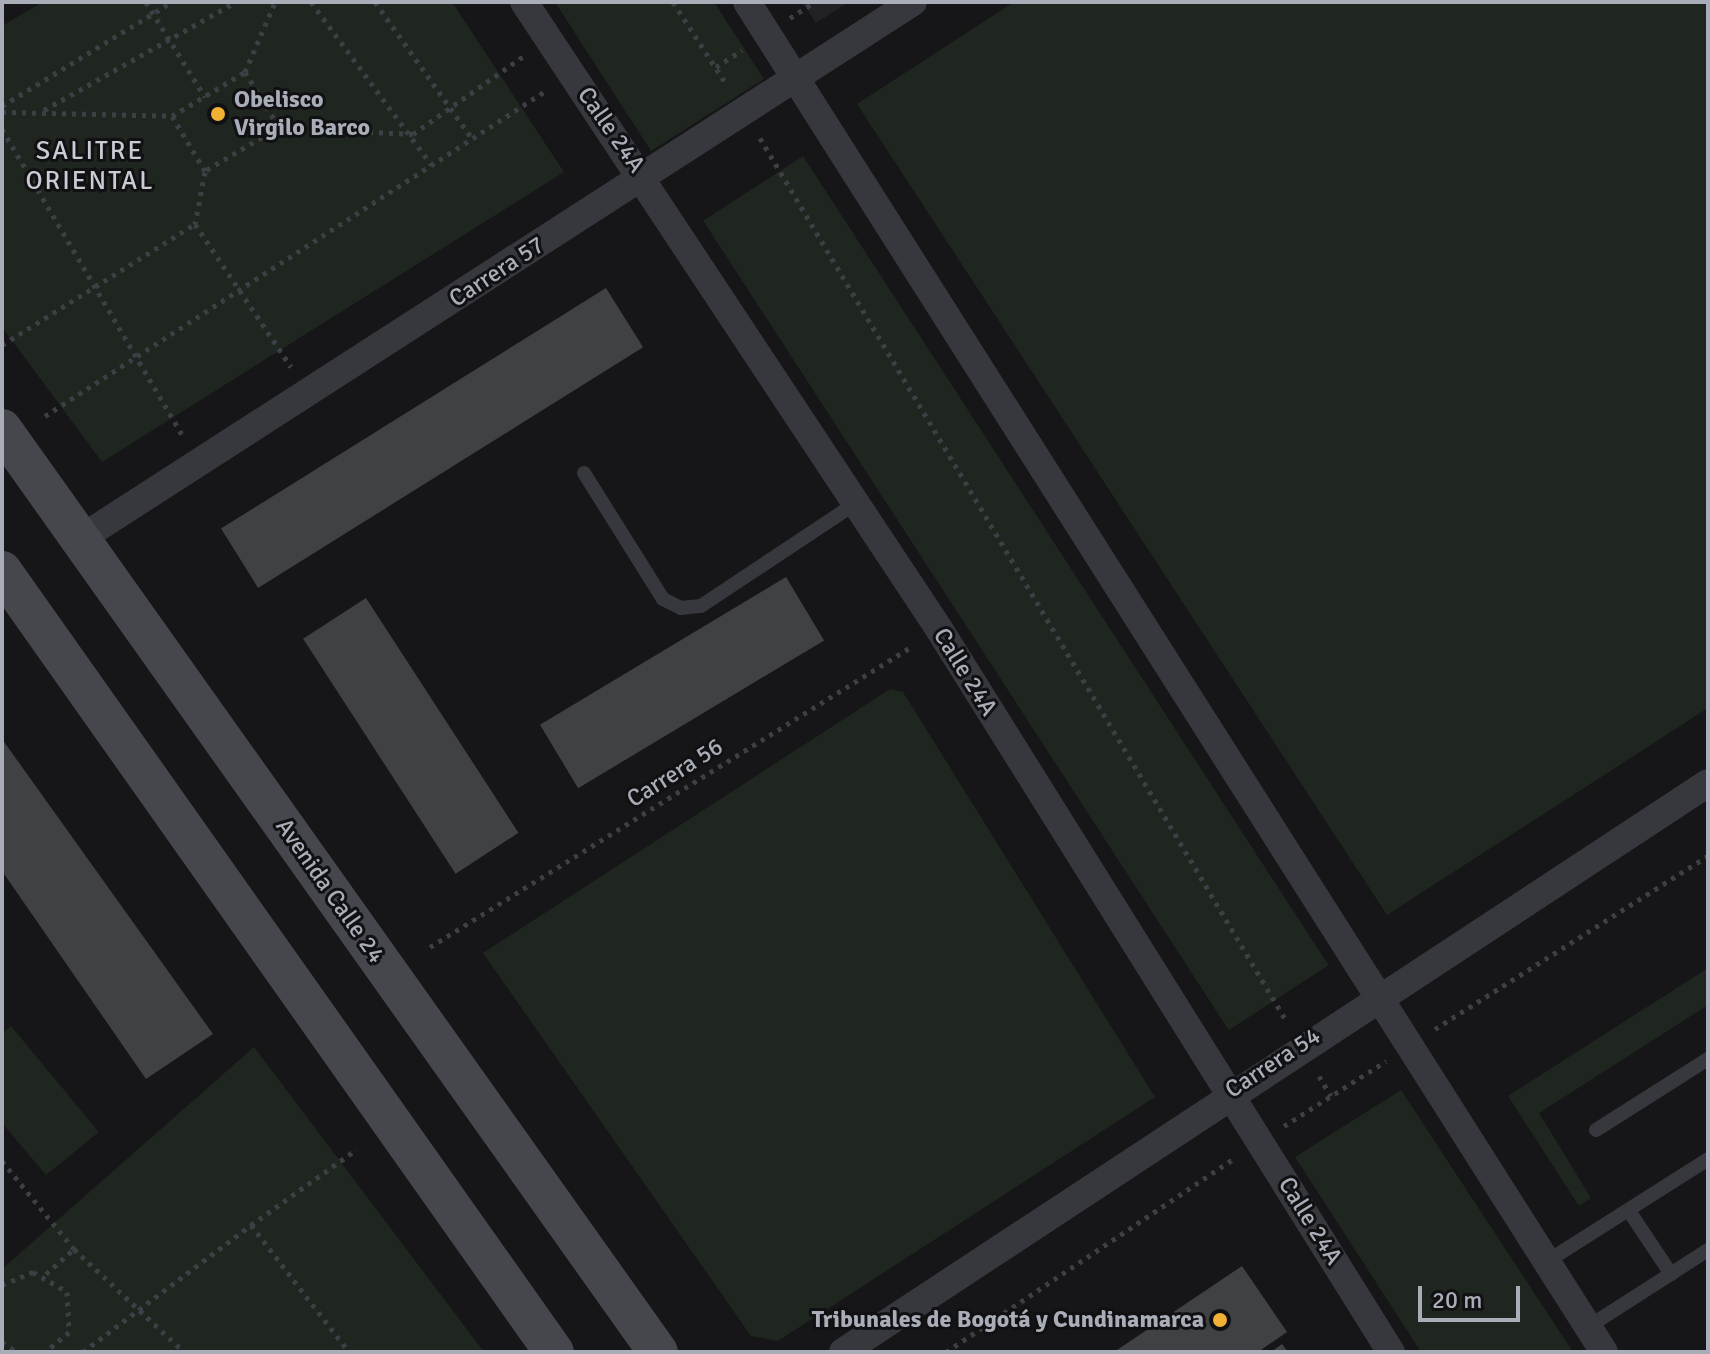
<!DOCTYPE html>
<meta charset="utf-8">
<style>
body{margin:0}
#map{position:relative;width:1710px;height:1354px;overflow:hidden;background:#161618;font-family:Signika,sans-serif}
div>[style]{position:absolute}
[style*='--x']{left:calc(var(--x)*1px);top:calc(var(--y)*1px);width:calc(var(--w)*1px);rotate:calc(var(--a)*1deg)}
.built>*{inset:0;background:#222225}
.green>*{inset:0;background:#1e261f;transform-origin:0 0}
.building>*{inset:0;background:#404145;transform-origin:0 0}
.path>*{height:5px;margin-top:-2.5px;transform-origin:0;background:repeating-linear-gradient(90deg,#3d3f44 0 4px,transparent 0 10px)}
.lane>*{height:14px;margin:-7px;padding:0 7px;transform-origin:7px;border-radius:7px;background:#37383d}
.street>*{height:28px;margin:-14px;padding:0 14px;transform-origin:14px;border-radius:14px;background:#37383d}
.secondary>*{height:40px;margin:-20px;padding:0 20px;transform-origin:20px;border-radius:20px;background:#45474d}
.dots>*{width:22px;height:22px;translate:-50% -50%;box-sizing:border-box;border:4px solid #111113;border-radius:50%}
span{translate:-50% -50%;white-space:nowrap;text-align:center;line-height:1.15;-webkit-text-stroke:6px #111113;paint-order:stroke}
.poi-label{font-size:24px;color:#a8adb8;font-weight:700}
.left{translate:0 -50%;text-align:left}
.right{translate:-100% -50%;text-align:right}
.street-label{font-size:24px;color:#a8adb8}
.neighbourhood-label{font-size:26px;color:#c9ccd4;letter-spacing:2px}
.frame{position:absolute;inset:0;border:4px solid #a8adb8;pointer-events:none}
.scale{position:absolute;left:1418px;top:1286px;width:102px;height:36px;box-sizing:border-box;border:4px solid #a8adb8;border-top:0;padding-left:10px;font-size:24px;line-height:28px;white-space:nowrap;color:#a8adb8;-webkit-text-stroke:6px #111113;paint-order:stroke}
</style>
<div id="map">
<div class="built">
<div style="clip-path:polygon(802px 2px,849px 2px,816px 23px)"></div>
</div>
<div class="green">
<div style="clip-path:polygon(43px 2px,452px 2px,564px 172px,102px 462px,2px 327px,2px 26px)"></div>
<div style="clip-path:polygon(555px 2px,714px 2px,764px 79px,651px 151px)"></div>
<div style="clip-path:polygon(1014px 2px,1708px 2px,1708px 708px,1387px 915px,857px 104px)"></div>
<div style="left:803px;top:156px;width:965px;height:119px;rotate:57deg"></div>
<div style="clip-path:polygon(890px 689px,903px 692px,1155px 1097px,778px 1341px,751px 1336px,483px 953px)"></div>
<div style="clip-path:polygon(1708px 968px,1708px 1005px,1539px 1113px,1591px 1198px,1579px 1206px,1508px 1096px)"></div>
<div style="clip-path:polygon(11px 1026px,99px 1132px,46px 1175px,2px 1123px,2px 1033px)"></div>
<div style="clip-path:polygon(254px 1047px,484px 1352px,2px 1352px,2px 1269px)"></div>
<div style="clip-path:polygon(1401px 1090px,1573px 1352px,1421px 1352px,1295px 1157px)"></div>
</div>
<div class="building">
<div style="left:606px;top:288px;width:70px;height:454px;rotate:58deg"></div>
<div style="left:786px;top:577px;width:74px;height:287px;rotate:59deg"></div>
<div style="left:366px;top:598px;width:280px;height:75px;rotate:57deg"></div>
<div style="clip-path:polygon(2px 739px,213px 1034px,146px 1079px,2px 871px)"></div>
<div style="clip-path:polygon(1242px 1266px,1287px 1332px,1258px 1352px,1114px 1352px)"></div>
<div style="clip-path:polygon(1282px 1344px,1288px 1352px,1271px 1352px)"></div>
</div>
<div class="path">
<div style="--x:146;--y:2;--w:112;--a:58.2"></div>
<div style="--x:311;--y:2;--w:202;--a:53.5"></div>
<div style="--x:375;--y:2;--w:166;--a:54.6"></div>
<div style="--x:673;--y:2;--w:99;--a:57"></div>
<div style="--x:2;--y:3;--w:1;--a:-45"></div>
<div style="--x:790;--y:18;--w:30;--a:-33"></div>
<div style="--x:716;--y:67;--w:31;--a:-33"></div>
<div style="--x:245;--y:72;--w:65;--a:58.3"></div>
<div style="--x:279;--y:127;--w:86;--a:149.3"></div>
<div style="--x:205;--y:171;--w:64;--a:-121"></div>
<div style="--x:172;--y:116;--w:85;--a:-31.1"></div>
<div style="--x:245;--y:72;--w:76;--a:-66.8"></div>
<div style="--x:2;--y:106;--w:199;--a:-31.5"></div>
<div style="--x:44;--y:110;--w:220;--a:-29.4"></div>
<div style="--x:2;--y:112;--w:170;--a:1.3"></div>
<div style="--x:279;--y:127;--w:134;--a:3"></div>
<div style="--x:413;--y:134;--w:137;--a:-35.2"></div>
<div style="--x:2;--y:129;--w:359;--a:59.5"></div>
<div style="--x:760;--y:138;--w:1029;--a:59.2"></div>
<div style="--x:205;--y:172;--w:53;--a:100.9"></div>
<div style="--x:195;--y:224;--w:172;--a:56.1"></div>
<div style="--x:2;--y:345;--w:228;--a:-32.1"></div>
<div style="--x:45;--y:416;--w:599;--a:-33"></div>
<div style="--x:430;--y:947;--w:570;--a:-31.96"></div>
<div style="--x:1435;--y:1029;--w:323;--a:-32.4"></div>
<div style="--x:1319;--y:1076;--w:23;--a:59"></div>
<div style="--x:1284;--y:1126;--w:121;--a:-32.5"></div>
<div style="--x:2;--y:1161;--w:114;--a:50.7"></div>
<div style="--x:74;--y:1249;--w:151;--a:43.1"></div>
<div style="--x:251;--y:1225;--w:130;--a:-35.6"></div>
<div style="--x:46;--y:1274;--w:38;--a:-42"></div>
<div style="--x:2;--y:1285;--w:34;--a:-23"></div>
<div style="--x:33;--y:1272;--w:39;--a:30"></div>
<div style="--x:67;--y:1292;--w:40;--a:87.1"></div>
<div style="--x:69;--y:1332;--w:31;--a:140"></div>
<div style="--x:2;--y:1342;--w:18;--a:34"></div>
<div style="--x:83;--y:1352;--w:211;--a:-37.1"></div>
<div style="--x:251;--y:1225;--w:160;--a:52.3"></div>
<div style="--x:946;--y:1352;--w:348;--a:-33.9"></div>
</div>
<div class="lane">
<div style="--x:584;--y:473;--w:149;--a:57.9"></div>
<div style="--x:663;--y:599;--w:20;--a:27"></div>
<div style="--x:681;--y:608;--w:20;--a:-6"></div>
<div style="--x:701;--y:606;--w:186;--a:-33.6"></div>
<div style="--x:1596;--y:1130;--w:133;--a:-32.4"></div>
<div style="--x:1629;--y:1211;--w:76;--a:56.3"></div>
<div style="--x:1546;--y:1262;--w:192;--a:-32.4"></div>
<div style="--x:1588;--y:1327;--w:143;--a:-32.7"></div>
</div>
<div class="street">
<div style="--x:524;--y:2;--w:752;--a:56.5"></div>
<div style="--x:939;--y:629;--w:853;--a:57.99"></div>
<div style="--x:747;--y:2;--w:1599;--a:57.59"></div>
<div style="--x:80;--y:539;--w:991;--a:-32.81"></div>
<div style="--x:843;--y:1352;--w:1035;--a:-33.34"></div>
</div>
<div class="secondary">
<div style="--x:2;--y:429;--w:1132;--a:54.6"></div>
<div style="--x:2;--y:571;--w:956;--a:54.75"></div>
</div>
<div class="dots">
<div style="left:218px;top:114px;background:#f2b134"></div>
<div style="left:1220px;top:1320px;background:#f2b134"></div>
</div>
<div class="poi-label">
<span class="left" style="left:234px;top:114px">Obelisco<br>Virgilo Barco</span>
<span class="right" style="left:1204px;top:1320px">Tribunales de Bogotá y Cundinamarca</span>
</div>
<div class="street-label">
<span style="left:611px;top:130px;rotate:55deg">Calle 24A</span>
<span style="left:497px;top:272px;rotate:-33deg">Carrera 57</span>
<span style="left:965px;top:672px;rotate:58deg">Calle 24A</span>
<span style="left:675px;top:773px;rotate:-32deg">Carrera 56</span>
<span style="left:330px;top:891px;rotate:55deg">Avenida Calle 24</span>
<span style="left:1273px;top:1063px;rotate:-33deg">Carrera 54</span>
<span style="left:1310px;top:1221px;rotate:58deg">Calle 24A</span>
</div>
<div class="neighbourhood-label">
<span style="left:90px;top:167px">SALITRE<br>ORIENTAL</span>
</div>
<div class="frame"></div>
<div class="scale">20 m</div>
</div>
